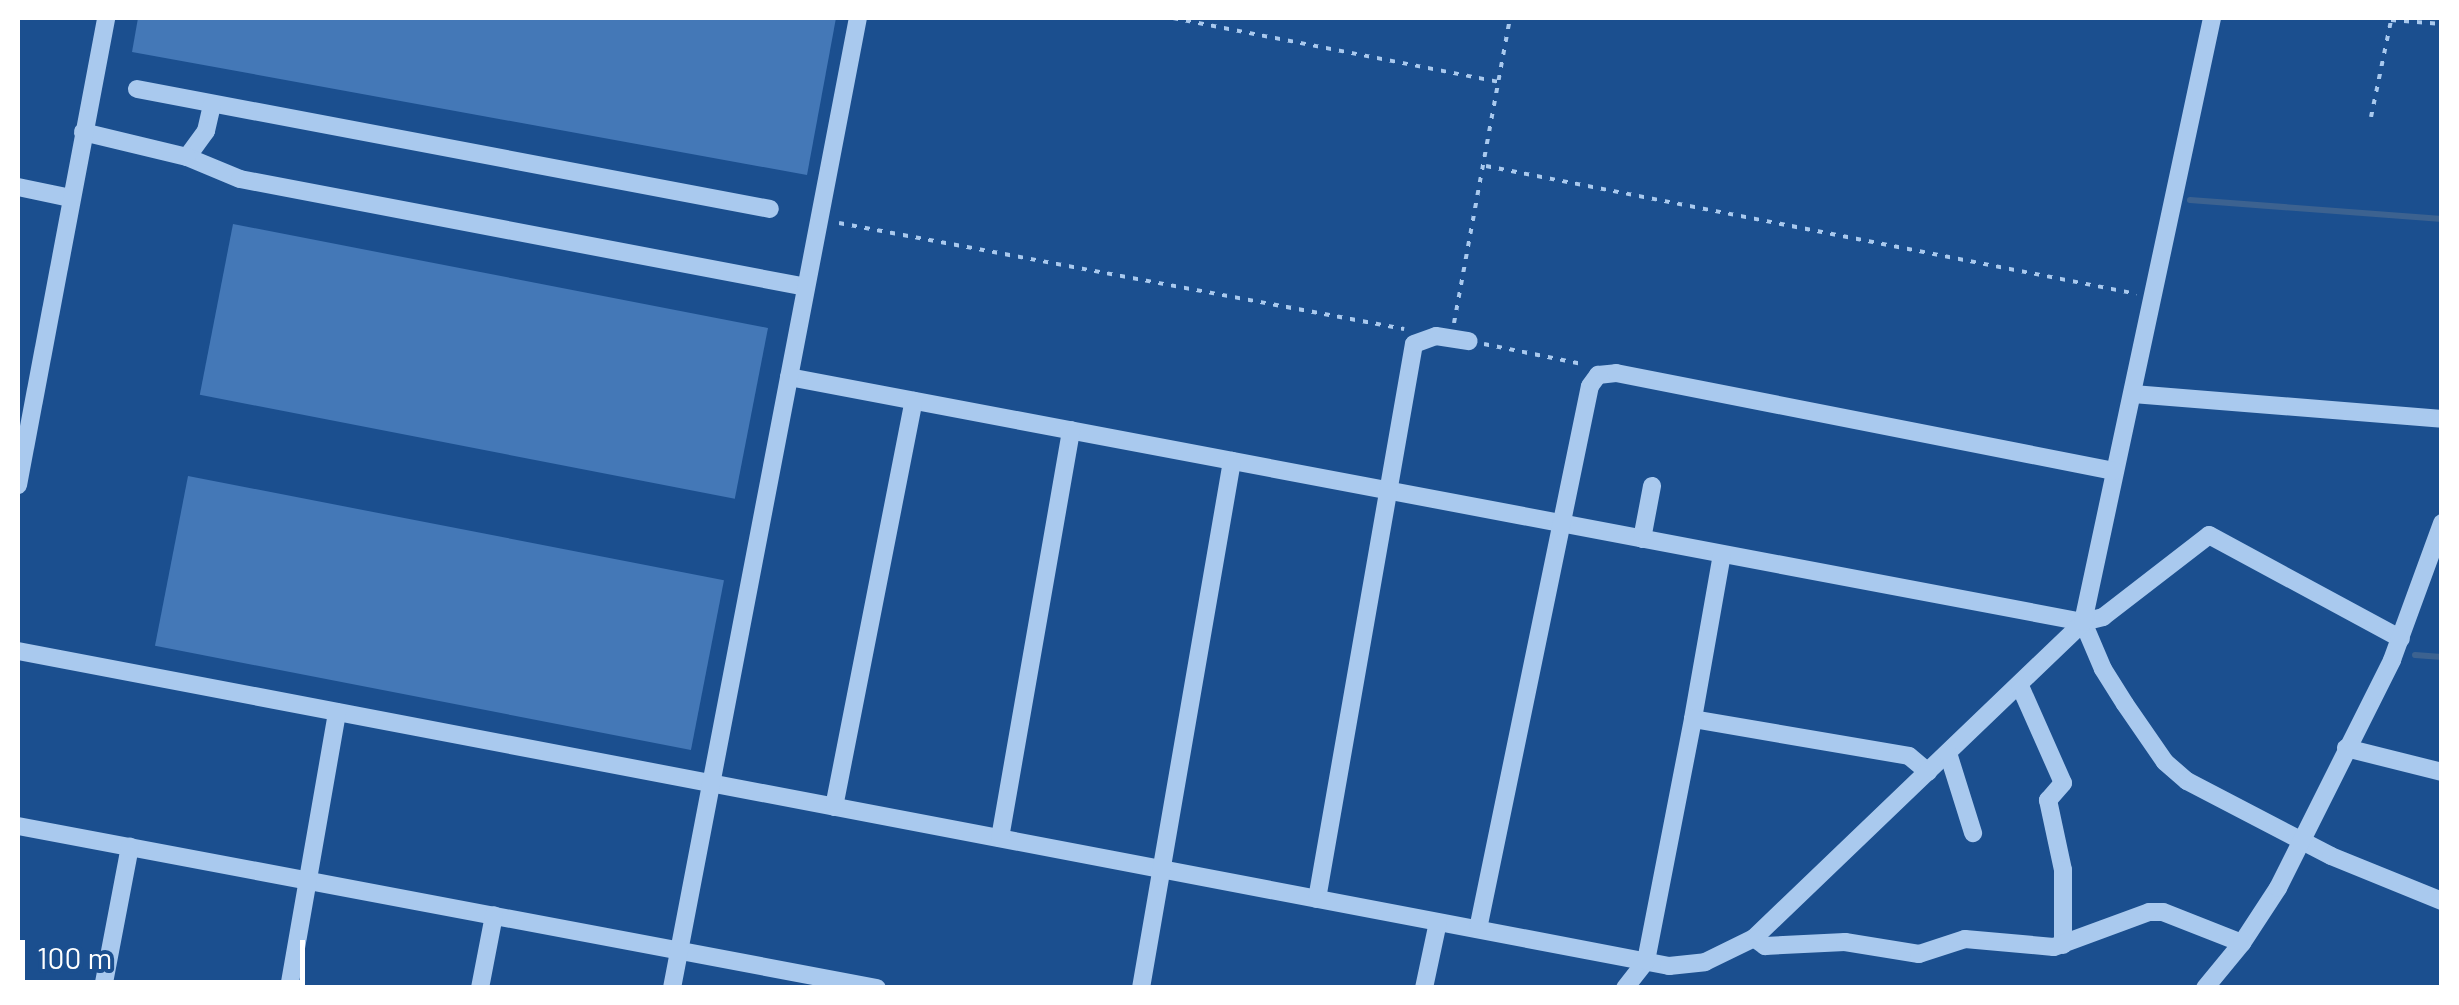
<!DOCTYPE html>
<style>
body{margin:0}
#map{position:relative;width:2459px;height:1005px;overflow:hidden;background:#1b4f8f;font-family:Barlow,sans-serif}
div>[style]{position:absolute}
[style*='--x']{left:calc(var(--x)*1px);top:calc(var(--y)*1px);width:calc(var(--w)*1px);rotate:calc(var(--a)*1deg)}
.stream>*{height:6px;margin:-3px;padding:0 3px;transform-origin:3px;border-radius:3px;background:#3c6290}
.building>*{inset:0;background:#4478b7;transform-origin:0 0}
.path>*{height:4px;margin-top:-2px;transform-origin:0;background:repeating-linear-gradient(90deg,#a9c9ee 0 5px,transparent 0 13px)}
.minor>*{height:18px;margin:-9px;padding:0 9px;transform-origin:9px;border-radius:9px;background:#a9c9ee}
span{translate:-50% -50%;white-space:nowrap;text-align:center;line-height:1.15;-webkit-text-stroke:8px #1b4f8f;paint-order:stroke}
.frame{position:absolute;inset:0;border:20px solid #fff;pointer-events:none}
.scale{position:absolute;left:20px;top:940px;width:285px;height:45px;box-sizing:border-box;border:5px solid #fff;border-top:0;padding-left:12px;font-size:30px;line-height:35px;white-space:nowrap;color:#fff;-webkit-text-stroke:8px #1b4f8f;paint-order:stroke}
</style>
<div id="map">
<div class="stream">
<div style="--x:2190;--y:200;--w:253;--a:4.3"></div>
<div style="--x:2415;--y:655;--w:27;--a:4"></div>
</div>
<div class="building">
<div style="clip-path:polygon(138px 18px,836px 18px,807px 175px,132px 52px)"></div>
<div style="left:233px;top:224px;width:545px;height:174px;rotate:11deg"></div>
<div style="left:188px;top:476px;width:546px;height:173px;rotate:11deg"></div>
</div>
<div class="path">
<div style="--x:1173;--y:18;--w:333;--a:11.1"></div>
<div style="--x:2371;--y:117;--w:99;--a:-78.3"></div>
<div style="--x:2391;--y:20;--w:51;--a:4.5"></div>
<div style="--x:1486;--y:166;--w:663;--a:11.12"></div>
<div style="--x:839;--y:223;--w:575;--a:10.63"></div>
<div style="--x:1454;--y:323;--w:310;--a:-79.6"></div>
<div style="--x:1484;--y:344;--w:100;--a:11.5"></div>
</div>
<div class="minor">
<div style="--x:137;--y:89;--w:644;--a:10.73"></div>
<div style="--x:212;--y:105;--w:27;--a:103"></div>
<div style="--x:206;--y:131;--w:32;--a:126"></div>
<div style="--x:187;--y:157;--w:57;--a:22.5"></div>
<div style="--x:240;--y:179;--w:576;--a:10.8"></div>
<div style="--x:83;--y:132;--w:107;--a:13.5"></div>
<div style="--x:18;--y:187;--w:53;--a:11.9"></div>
<div style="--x:789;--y:377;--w:1317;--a:10.72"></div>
<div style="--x:2083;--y:622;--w:21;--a:-14"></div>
<div style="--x:2103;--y:617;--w:134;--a:-37.7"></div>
<div style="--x:2209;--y:535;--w:218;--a:28.4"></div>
<div style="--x:2133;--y:394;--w:310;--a:4.6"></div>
<div style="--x:18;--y:485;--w:475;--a:-79.3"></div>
<div style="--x:1642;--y:539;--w:54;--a:-79.3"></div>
<div style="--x:1722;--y:554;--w:168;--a:100"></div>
<div style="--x:1693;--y:719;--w:219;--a:9.7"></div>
<div style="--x:1909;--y:756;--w:25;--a:40"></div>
<div style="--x:2083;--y:622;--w:51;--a:66.9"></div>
<div style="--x:2103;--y:669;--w:41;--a:57.8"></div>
<div style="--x:2125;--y:704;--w:70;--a:55.4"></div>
<div style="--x:2165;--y:762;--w:29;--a:41"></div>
<div style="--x:2187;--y:781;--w:162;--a:27.5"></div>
<div style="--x:2331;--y:856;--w:120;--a:22.1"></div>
<div style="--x:18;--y:651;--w:1681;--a:10.8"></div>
<div style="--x:1669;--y:966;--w:36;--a:-6"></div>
<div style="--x:1705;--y:962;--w:55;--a:-26.1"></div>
<div style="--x:1754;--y:938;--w:456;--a:-43.8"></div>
<div style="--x:2083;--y:622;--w:618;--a:-77.94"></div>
<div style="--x:2020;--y:686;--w:106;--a:66.1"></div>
<div style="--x:2063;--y:783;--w:23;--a:131"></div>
<div style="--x:2048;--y:800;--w:72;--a:77.9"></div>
<div style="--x:2063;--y:870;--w:75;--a:90"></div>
<div style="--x:2346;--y:748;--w:99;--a:14"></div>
<div style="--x:1948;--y:753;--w:84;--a:72.6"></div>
<div style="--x:834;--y:807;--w:414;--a:-78.9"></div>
<div style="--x:18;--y:826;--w:874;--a:10.68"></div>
<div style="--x:1000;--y:838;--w:414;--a:-80.1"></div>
<div style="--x:1317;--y:899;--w:563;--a:-80.09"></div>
<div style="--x:1414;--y:344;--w:23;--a:-20"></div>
<div style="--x:1436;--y:336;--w:33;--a:9"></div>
<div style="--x:1478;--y:929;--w:554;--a:-78.35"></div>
<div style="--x:1590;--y:386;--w:14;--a:-54"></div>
<div style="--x:1598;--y:375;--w:18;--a:-6"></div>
<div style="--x:1616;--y:373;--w:508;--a:11.13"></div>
<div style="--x:1754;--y:938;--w:14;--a:36"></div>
<div style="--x:1765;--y:946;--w:80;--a:-2.9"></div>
<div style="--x:1845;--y:942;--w:75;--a:9.2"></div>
<div style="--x:1919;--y:954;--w:48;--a:-18.1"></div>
<div style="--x:1965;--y:939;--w:89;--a:5.1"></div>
<div style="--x:2054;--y:947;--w:101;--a:-20.2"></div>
<div style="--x:2149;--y:912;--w:14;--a:0"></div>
<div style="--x:2163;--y:912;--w:85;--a:21.4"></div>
<div style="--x:103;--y:988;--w:144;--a:-79.2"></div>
<div style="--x:289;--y:988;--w:280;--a:-80.1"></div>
<div style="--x:480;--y:988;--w:74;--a:-79.1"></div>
<div style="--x:672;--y:988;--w:988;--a:-79.15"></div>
<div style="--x:1141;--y:988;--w:535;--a:-80.2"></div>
<div style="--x:1424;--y:988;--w:67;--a:-78"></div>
<div style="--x:1625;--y:988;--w:34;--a:-52"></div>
<div style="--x:1646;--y:961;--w:247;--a:-79"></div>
<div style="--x:2205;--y:988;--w:58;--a:-50.6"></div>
<div style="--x:2242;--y:943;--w:66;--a:-56.8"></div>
<div style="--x:2278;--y:888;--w:255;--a:-63.4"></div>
<div style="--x:2392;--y:660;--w:146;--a:-69.9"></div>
</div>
<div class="frame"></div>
<div class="scale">100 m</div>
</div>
